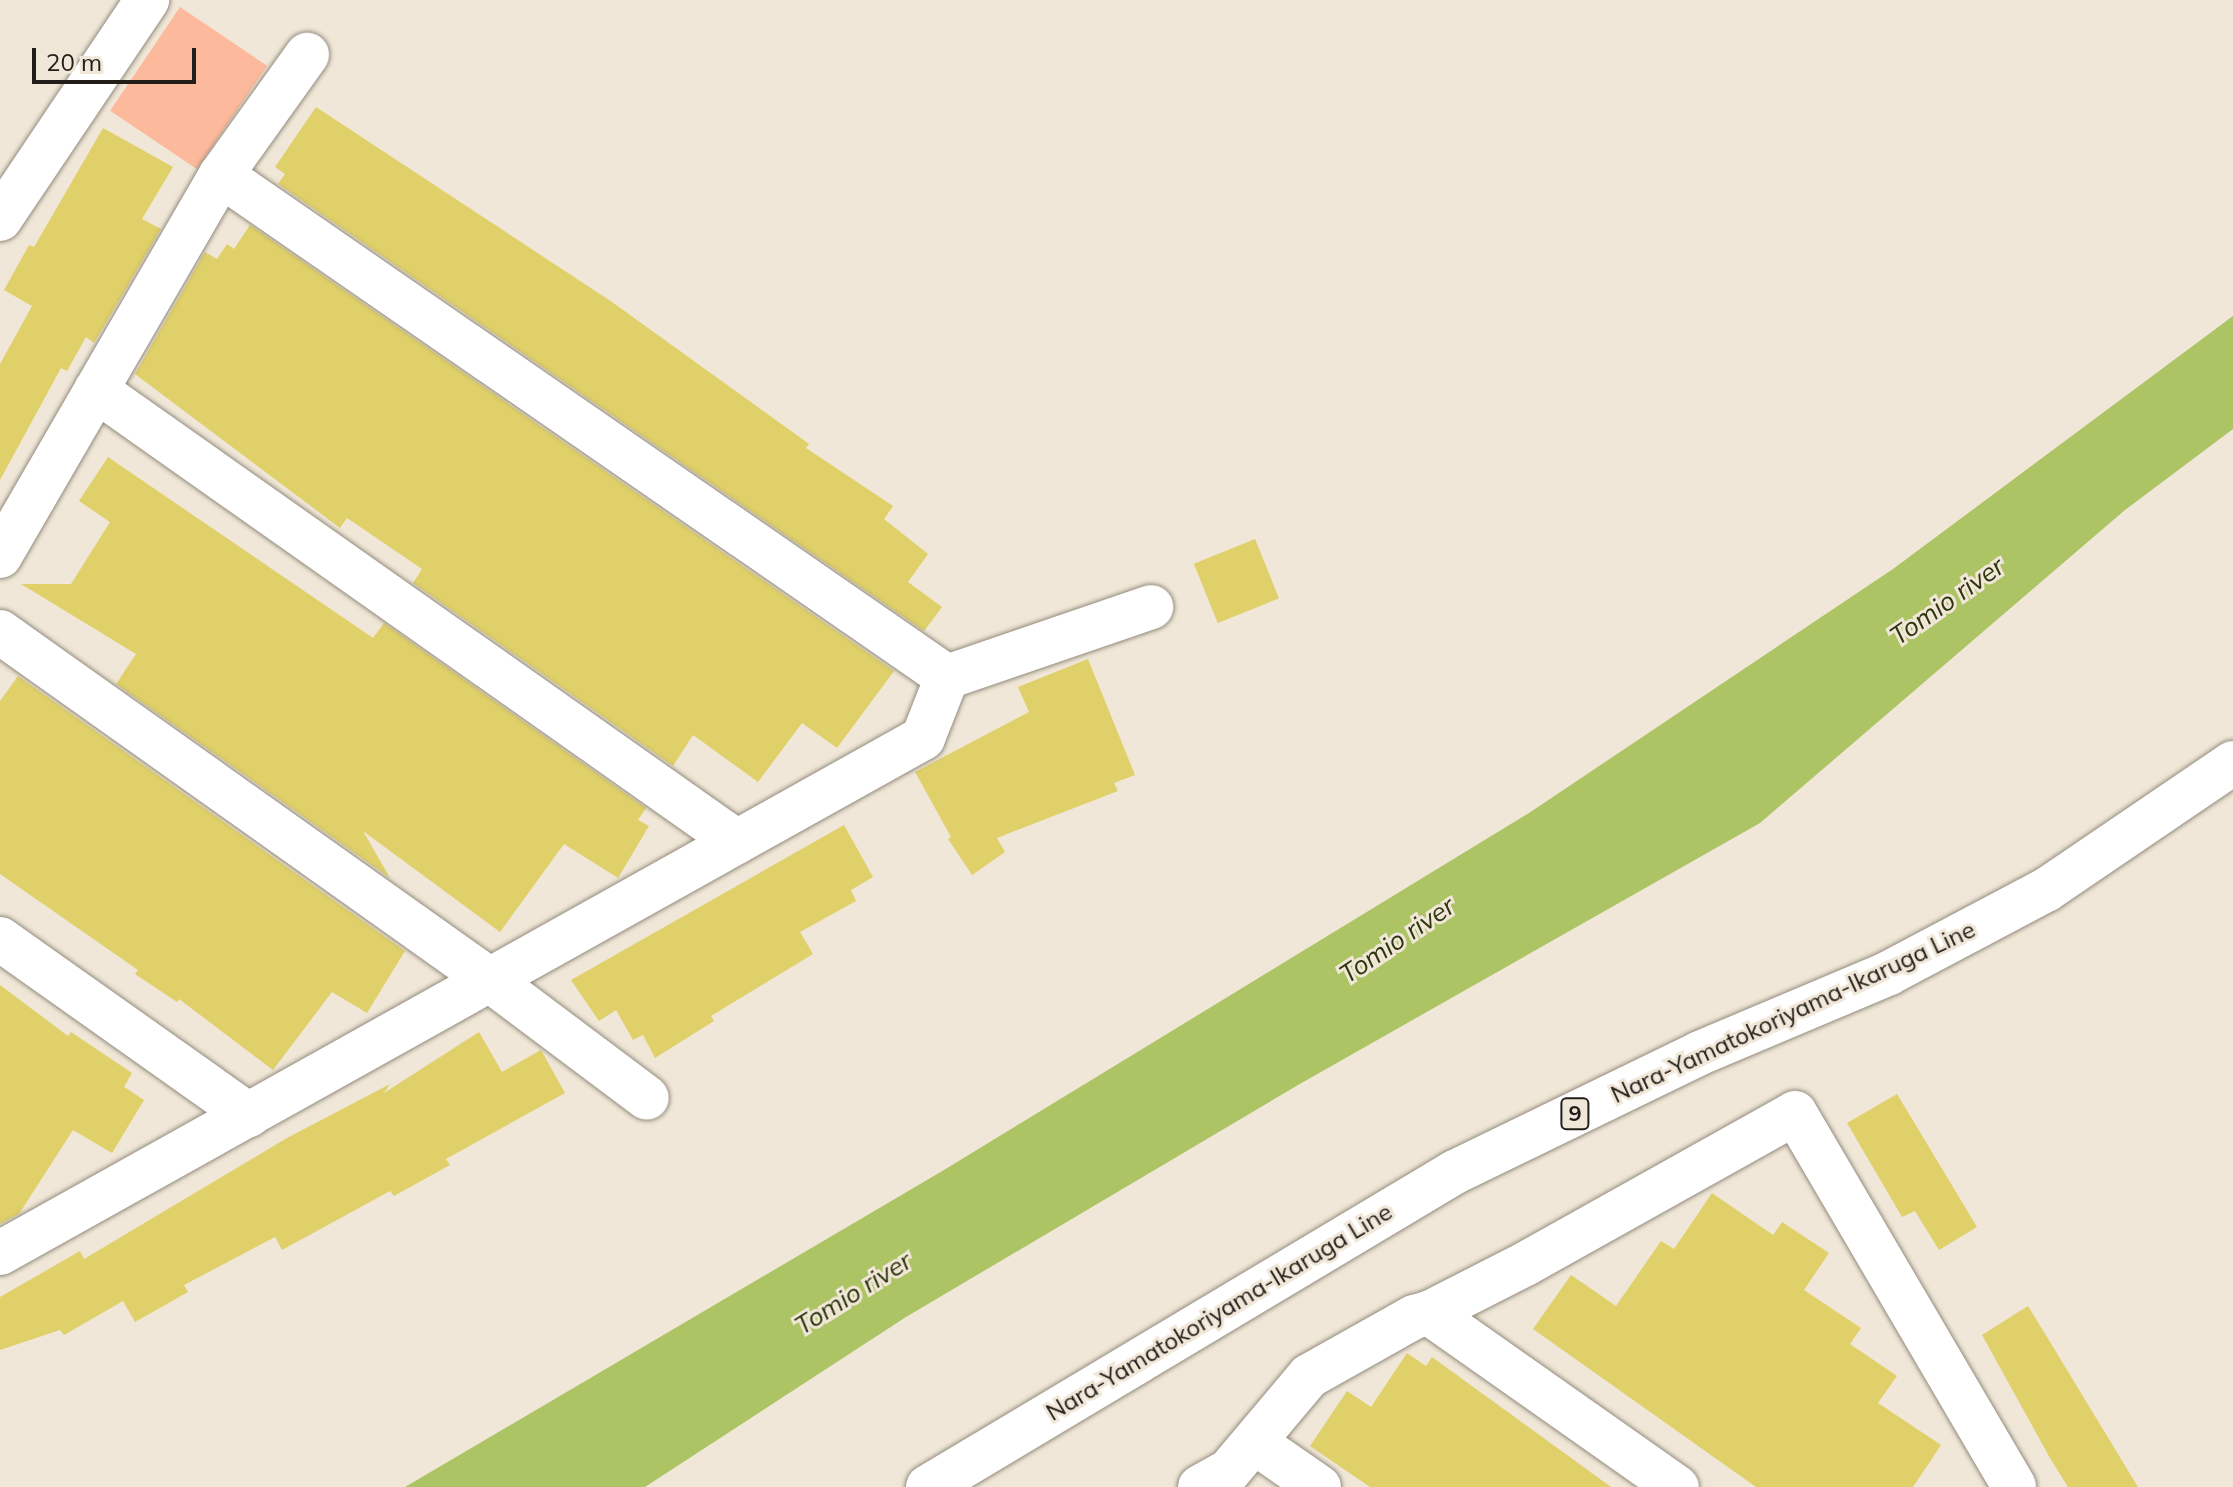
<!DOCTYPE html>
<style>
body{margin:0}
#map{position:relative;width:2233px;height:1487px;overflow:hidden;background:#f0e7d8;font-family:Mulish,sans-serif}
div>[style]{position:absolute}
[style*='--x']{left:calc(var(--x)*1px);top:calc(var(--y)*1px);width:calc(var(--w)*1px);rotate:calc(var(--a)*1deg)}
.green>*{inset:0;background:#fdb99c;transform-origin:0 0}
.water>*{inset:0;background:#adc464}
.building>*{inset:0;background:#dfd069;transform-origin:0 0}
.roads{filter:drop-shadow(0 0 2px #938b7d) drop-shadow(0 0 2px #938b7d)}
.street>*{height:44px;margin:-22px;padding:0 22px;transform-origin:22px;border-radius:22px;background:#fff}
.primary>*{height:44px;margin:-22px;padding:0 22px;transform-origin:22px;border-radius:22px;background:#fff}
span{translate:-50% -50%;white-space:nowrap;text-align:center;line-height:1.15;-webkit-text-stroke:6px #f0e7d8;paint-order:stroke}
.shield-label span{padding:2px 6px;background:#f0e7d8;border:2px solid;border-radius:6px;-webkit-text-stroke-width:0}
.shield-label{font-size:22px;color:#211e19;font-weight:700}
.street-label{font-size:24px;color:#211e19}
.water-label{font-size:26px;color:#2d360d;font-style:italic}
.scale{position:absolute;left:32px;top:48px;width:164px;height:36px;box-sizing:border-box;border:4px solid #211e19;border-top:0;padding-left:10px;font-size:24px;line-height:28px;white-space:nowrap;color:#211e19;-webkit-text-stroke:6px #f0e7d8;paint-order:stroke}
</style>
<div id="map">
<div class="green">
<div style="left:180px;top:7px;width:105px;height:125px;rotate:34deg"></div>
</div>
<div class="water">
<div style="clip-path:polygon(2233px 316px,2233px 429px,2125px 510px,1760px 823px,1298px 1085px,906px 1317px,645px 1487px,405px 1487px,944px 1170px,1529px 813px,1893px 569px)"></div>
</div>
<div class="building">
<div style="clip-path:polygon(316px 107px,612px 302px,809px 444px,806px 448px,893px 506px,884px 519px,928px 554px,908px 582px,942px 607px,924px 631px,278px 184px,285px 174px,275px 167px)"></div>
<div style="clip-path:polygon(103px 128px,173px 167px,142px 219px,161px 229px,94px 343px,86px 337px,67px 371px,61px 368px,0 480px,0 364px,32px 306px,4px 290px,29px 245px,34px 247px)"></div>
<div style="clip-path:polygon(250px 225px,894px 671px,837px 748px,802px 723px,758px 782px,693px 735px,673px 766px,413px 583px,422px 569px,347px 518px,340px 528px,135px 374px,205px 252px,217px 259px,227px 244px,234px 249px)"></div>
<div style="clip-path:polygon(108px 457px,373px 638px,384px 623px,646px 808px,638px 820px,649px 826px,618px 878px,564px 844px,500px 932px,363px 831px,390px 878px,116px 684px,136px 654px,21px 584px,71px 584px,110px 522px,79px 501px)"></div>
<div style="left:1255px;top:539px;width:64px;height:66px;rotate:68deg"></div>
<div style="clip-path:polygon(1088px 659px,1135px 775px,1114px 783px,1118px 791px,997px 838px,1005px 852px,972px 875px,948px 839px,951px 837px,915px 772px,1029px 712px,1018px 687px)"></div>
<div style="clip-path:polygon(18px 676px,405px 951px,367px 1013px,332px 992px,273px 1070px,179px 999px,177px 1002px,135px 974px,138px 970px,0 874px,0 701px)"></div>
<div style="clip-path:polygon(844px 825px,873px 877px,851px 890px,856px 901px,800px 932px,813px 954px,711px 1016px,714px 1021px,655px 1058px,643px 1035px,633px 1040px,616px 1010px,599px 1021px,571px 980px)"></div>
<div style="clip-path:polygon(0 985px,68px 1036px,71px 1032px,132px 1073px,124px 1087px,144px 1100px,112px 1153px,73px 1130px,19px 1214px,0 1224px)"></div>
<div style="clip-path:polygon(479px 1032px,502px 1072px,541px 1050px,565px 1093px,446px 1159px,450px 1165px,394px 1196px,390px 1191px,282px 1250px,275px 1237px,184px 1285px,188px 1292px,135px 1322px,123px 1301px,64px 1335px,60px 1330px,0 1350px,0 1297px,80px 1251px,84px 1259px,287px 1138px,390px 1084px,384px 1093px)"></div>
<div style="clip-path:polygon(1897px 1094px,1977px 1227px,1939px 1250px,1915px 1211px,1902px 1217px,1847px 1123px)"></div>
<div style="clip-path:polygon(1712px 1193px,1773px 1235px,1782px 1222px,1829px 1253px,1804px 1290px,1861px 1328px,1850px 1344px,1897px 1376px,1878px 1403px,1941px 1445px,1913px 1487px,1756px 1487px,1533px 1329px,1571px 1275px,1616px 1306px,1661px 1241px,1674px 1249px)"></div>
<div style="clip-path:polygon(2028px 1306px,2047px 1337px,2138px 1487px,2068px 1487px,2050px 1458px,1982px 1335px)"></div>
<div style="clip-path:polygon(1407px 1353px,1426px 1366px,1432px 1357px,1611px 1487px,1370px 1487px,1310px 1446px,1347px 1391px,1371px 1407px)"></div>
</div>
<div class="roads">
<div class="street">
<div style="--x:221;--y:175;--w:883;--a:34.66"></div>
<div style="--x:0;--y:219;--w:264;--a:-56.1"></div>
<div style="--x:96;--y:390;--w:784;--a:35.19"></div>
<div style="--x:0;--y:556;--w:440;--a:-59.9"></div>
<div style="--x:221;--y:175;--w:148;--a:-54.4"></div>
<div style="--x:0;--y:632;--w:601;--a:35.38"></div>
<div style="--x:490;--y:980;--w:196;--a:36.9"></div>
<div style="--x:947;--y:677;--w:216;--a:-18.9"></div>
<div style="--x:0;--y:939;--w:305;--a:35.3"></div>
<div style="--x:0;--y:1253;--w:1057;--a:-29.16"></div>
<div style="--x:923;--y:738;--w:66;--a:-68.5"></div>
<div style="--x:1429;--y:1313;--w:303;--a:35.1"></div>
<div style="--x:1254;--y:1442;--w:79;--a:34.7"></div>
<div style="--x:1200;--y:1487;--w:33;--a:-29"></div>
<div style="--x:1229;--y:1471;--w:124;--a:-49.9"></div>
<div style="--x:1309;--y:1376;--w:120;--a:-29.3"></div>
<div style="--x:1414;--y:1317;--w:16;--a:-15"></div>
<div style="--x:1429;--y:1313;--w:110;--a:-27"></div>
<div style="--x:1527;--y:1263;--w:307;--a:-29.2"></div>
<div style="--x:1795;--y:1113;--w:433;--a:59.6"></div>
</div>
<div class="primary">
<div style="--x:928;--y:1487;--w:614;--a:-30.87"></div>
<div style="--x:1455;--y:1172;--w:272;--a:-25.9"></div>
<div style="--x:1700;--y:1053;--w:205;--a:-22.9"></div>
<div style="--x:1889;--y:973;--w:178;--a:-27.9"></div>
<div style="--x:2046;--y:890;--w:226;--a:-34.2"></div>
</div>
</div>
<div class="shield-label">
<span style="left:1575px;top:1114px">9</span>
</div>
<div class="street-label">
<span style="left:1793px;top:1012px;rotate:-25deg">Nara-Yamatokoriyama-Ikaruga Line</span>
<span style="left:1219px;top:1312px;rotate:-31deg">Nara-Yamatokoriyama-Ikaruga Line</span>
</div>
<div class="water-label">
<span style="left:1947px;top:601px;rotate:-35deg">Tomio river</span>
<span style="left:1397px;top:940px;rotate:-34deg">Tomio river</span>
<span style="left:853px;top:1293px;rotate:-32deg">Tomio river</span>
</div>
<div class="scale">20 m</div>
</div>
